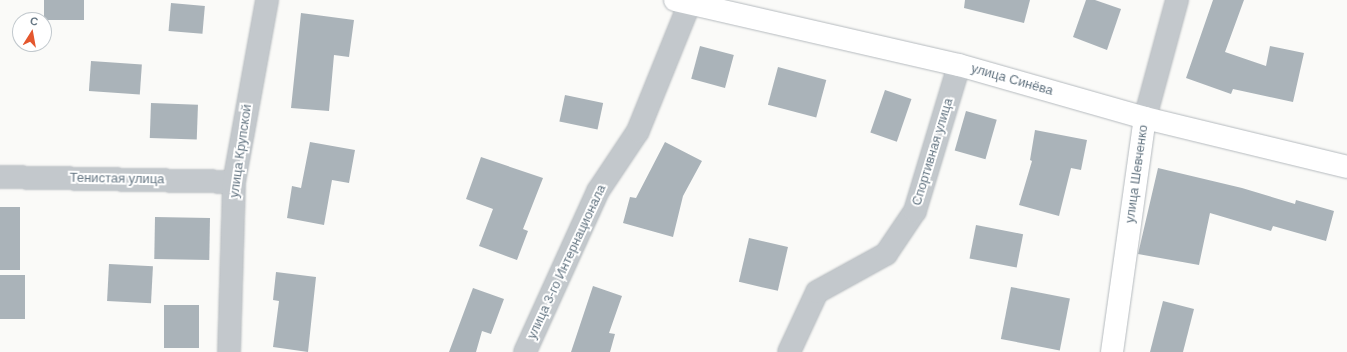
<!DOCTYPE html>
<meta charset="utf-8">
<style>
body{margin:0}
#map{position:relative;width:1347px;height:352px;overflow:hidden;background:#fafaf8;font-family:Helvetica,sans-serif}
div>[style]{position:absolute}
[style*='--x']{left:calc(var(--x)*1px);top:calc(var(--y)*1px);width:calc(var(--w)*1px);rotate:calc(var(--a)*1deg)}
.building>*{inset:0;background:#aab3b9;transform-origin:0 0}
.roads{filter:drop-shadow(0 0 1px #b5babe) drop-shadow(0 0 1px #b5babe)}
.minor>*{height:22px;margin:-11px;padding:0 11px;transform-origin:11px;border-radius:11px;background:#c3c8cc}
.major>*{height:22px;margin:-11px;padding:0 11px;transform-origin:11px;border-radius:11px;background:#fff}
span{translate:-50% -50%;white-space:nowrap;text-align:center;line-height:1.15;-webkit-text-stroke:4px #fff;paint-order:stroke}
.street-label{font-size:13px;color:#657683}
.north{position:absolute;left:12px;top:12px;width:40px;height:40px;box-sizing:border-box;background:#fff;border:1px solid #c1c8cd;border-radius:50%;rotate:11deg;font-size:11px;font-weight:700;line-height:16px;text-align:center;color:#657683}
.north::after{content:'';display:block;margin:auto;width:14px;height:18px;background:#e4572e;clip-path:polygon(50% 0,100% 100%,50% 72%,0 100%)}
</style>
<div id="map">
<div class="building">
<div style="left:44px;top:0;width:40px;height:20px"></div>
<div style="clip-path:polygon(965px 0,1030px 0,1024px 23px,964px 8px)"></div>
<div style="clip-path:polygon(1086px 0,1095px 0,1121px 9px,1107px 50px,1073px 37px)"></div>
<div style="clip-path:polygon(1213px 0,1244px 0,1225px 52px,1266px 66px,1270px 46px,1304px 53px,1293px 102px,1233px 89px,1231px 94px,1186px 78px)"></div>
<div style="left:171px;top:3px;width:34px;height:28px;rotate:5deg"></div>
<div style="clip-path:polygon(301px 13px,354px 20px,349px 57px,334px 55px,329px 111px,291px 108px)"></div>
<div style="left:700px;top:46px;width:35px;height:34px;rotate:15deg"></div>
<div style="left:91px;top:61px;width:51px;height:30px;rotate:4deg"></div>
<div style="left:778px;top:67px;width:50px;height:39px;rotate:15deg"></div>
<div style="left:885px;top:90px;width:28px;height:45px;rotate:19deg"></div>
<div style="left:565px;top:95px;width:39px;height:27px;rotate:12deg"></div>
<div style="left:151px;top:103px;width:47px;height:35px;rotate:2deg"></div>
<div style="left:966px;top:111px;width:32px;height:41px;rotate:16deg"></div>
<div style="clip-path:polygon(1035px 130px,1087px 140px,1081px 170px,1071px 168px,1059px 216px,1019px 205px,1032px 161px,1030px 160px)"></div>
<div style="clip-path:polygon(310px 142px,355px 150px,349px 183px,332px 180px,324px 225px,287px 218px,292px 186px,301px 188px)"></div>
<div style="clip-path:polygon(665px 142px,702px 161px,683px 196px,673px 237px,623px 223px,630px 197px,636px 198px)"></div>
<div style="clip-path:polygon(481px 157px,543px 178px,523px 229px,528px 231px,517px 260px,479px 246px,493px 209px,466px 199px)"></div>
<div style="clip-path:polygon(1158px 168px,1242px 188px,1295px 204px,1296px 200px,1334px 211px,1326px 241px,1273px 226px,1271px 231px,1210px 213px,1199px 265px,1138px 254px)"></div>
<div style="left:0;top:207px;width:20px;height:63px"></div>
<div style="left:155px;top:217px;width:55px;height:42px;rotate:1deg"></div>
<div style="left:976px;top:225px;width:48px;height:34px;rotate:11deg"></div>
<div style="left:749px;top:238px;width:40px;height:45px;rotate:13deg"></div>
<div style="left:109px;top:264px;width:44px;height:37px;rotate:3deg"></div>
<div style="clip-path:polygon(276px 272px,316px 277px,308px 352px,273px 347px,279px 301px,273px 300px)"></div>
<div style="left:0;top:275px;width:25px;height:44px"></div>
<div style="clip-path:polygon(593px 286px,622px 296px,609px 333px,615px 334px,610px 352px,571px 352px)"></div>
<div style="left:1011px;top:287px;width:60px;height:53px;rotate:11deg"></div>
<div style="clip-path:polygon(473px 288px,504px 299px,491px 334px,482px 331px,476px 352px,449px 352px)"></div>
<div style="clip-path:polygon(1163px 301px,1194px 309px,1183px 352px,1150px 352px)"></div>
<div style="left:164px;top:305px;width:35px;height:43px"></div>
</div>
<div class="roads">
<div class="minor">
<div style="--x:1145;--y:118;--w:122;--a:-74.8"></div>
<div style="--x:0;--y:177;--w:234;--a:1.2"></div>
<div style="--x:229;--y:352;--w:170;--a:-88.3"></div>
<div style="--x:234;--y:182;--w:185;--a:-79.7"></div>
<div style="--x:525;--y:352;--w:177;--a:-65.6"></div>
<div style="--x:598;--y:191;--w:72;--a:-56.3"></div>
<div style="--x:638;--y:131;--w:141;--a:-68"></div>
<div style="--x:789;--y:352;--w:66;--a:-65"></div>
<div style="--x:817;--y:292;--w:79;--a:-28.8"></div>
<div style="--x:886;--y:254;--w:52;--a:-56"></div>
<div style="--x:915;--y:211;--w:152;--a:-73.2"></div>
</div>
<div class="major">
<div style="--x:675;--y:0;--w:291;--a:12.9"></div>
<div style="--x:959;--y:65;--w:193;--a:15.9"></div>
<div style="--x:1145;--y:118;--w:208;--a:13.6"></div>
<div style="--x:1112;--y:352;--w:236;--a:-82"></div>
</div>
</div>
<div class="street-label">
<span style="left:1012px;top:80px;rotate:16deg">улица Синёва</span>
<span style="left:241px;top:151px;rotate:-82deg">улица Крупской</span>
<span style="left:933px;top:152px;rotate:-73deg">Спортивная улица</span>
<span style="left:1137px;top:174px;rotate:-82deg">улица Шевченко</span>
<span style="left:117px;top:179px;rotate:1deg">Тенистая улица</span>
<span style="left:567px;top:262px;rotate:-65deg">улица 3-го Интернационала</span>
</div>
<div class="north">С</div>
</div>
